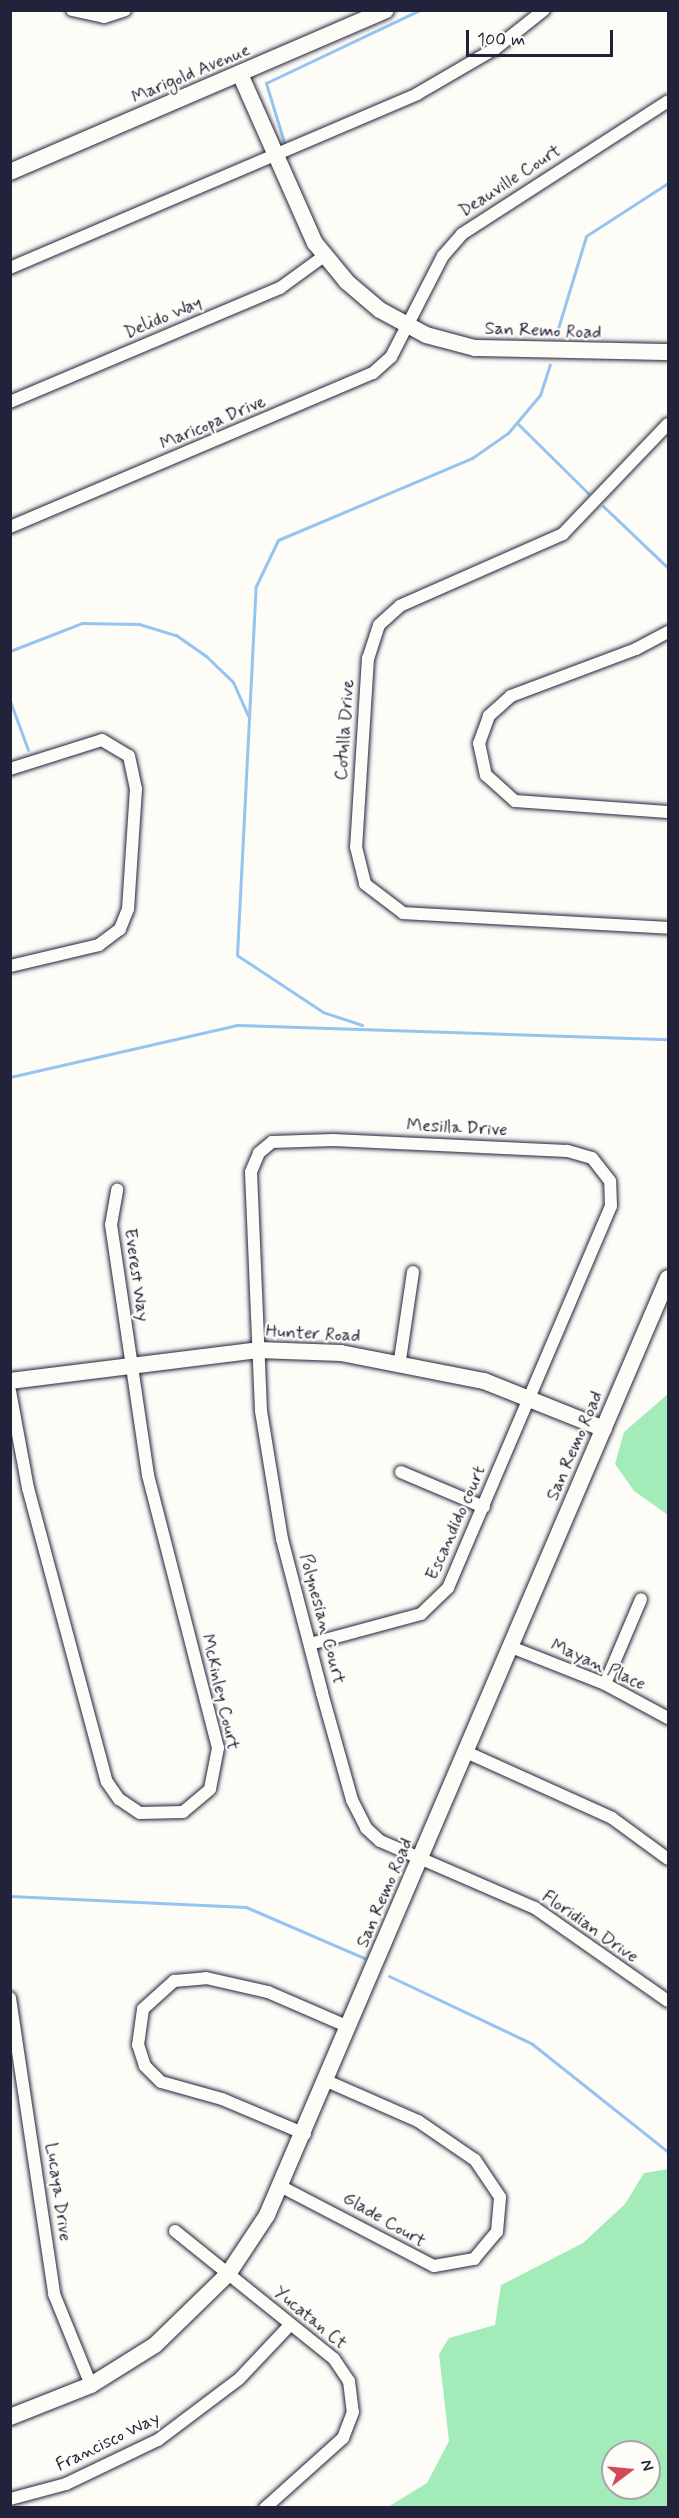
<!DOCTYPE html>
<style>
body{margin:0}
#map{position:relative;width:679px;height:2518px;overflow:hidden;background:#fdfcf7;font-family:Mynerve,sans-serif}
div>[style]{position:absolute}
[style*='--x']{left:calc(var(--x)*1px);top:calc(var(--y)*1px);width:calc(var(--w)*1px);rotate:calc(var(--a)*1deg)}
.green>*{inset:0;background:#a3ecba}
.stream>*{height:3px;margin:-1.5px;padding:0 1.5px;transform-origin:1.5px;border-radius:1.5px;background:#95c4f0}
.roads{filter:drop-shadow(0 0 2px #22223b) drop-shadow(0 0 2px #22223b)}
.street>*{height:12px;margin:-6px;padding:0 6px;transform-origin:6px;border-radius:6px;background:#fdfcf7}
.secondary>*{height:16px;margin:-8px;padding:0 8px;transform-origin:8px;border-radius:8px;background:#fdfcf7}
span{translate:-50% -50%;white-space:nowrap;text-align:center;line-height:1.15;-webkit-text-stroke:4.5px #fdfcf7;paint-order:stroke}
.street-label{font-size:18px;color:#22223b}
.frame{position:absolute;inset:0;border:12px solid #22223b;pointer-events:none}
.north{position:absolute;left:601px;top:2440px;width:60px;height:60px;box-sizing:border-box;background:#fdfcf7;border:2px solid #a5a5ac;border-radius:50%;rotate:74deg;font-size:16px;font-weight:700;line-height:24px;text-align:center;color:#22223b}
.north::after{content:'';display:block;margin:auto;width:21px;height:27px;background:#d1495b;clip-path:polygon(50% 0,100% 100%,50% 72%,0 100%)}
.scale{position:absolute;left:466px;top:30px;width:147px;height:27px;box-sizing:border-box;border:3px solid #22223b;border-top:0;padding-left:8px;font-size:18px;line-height:21px;white-space:nowrap;color:#22223b;-webkit-text-stroke:4px #fdfcf7;paint-order:stroke}
</style>
<div id="map">
<div class="green">
<div style="clip-path:polygon(668px 1394px,668px 1515px,634px 1491px,615px 1464px,624px 1432px)"></div>
<div style="clip-path:polygon(evenodd,668px 2169px,668px 2507px,388px 2507px,427px 2483px,449px 2441px,439px 2354px,449px 2338px,495px 2325px,501px 2285px,583px 2243px,625px 2204px,644px 2173px,668px 2169px,613px 2452px,649px 2452px,649px 2488px,613px 2488px,613px 2452px)"></div>
</div>
<div class="stream">
<div style="--x:284;--y:142;--w:62;--a:-107"></div>
<div style="--x:266;--y:83;--w:170;--a:-25.4"></div>
<div style="--x:556;--y:335;--w:103;--a:-73.1"></div>
<div style="--x:586;--y:236;--w:98;--a:-32.9"></div>
<div style="--x:517;--y:423;--w:100;--a:44.6"></div>
<div style="--x:603;--y:506;--w:90;--a:43.6"></div>
<div style="--x:10;--y:651;--w:77;--a:-21.3"></div>
<div style="--x:82;--y:623;--w:57;--a:1"></div>
<div style="--x:139;--y:624;--w:39;--a:17"></div>
<div style="--x:176;--y:635;--w:37;--a:35"></div>
<div style="--x:206;--y:656;--w:37;--a:44"></div>
<div style="--x:233;--y:682;--w:36;--a:66"></div>
<div style="--x:10;--y:701;--w:52;--a:69.8"></div>
<div style="--x:362;--y:1025;--w:41;--a:-161.6"></div>
<div style="--x:323;--y:1012;--w:103;--a:-146.5"></div>
<div style="--x:237;--y:955;--w:369;--a:-87.1"></div>
<div style="--x:256;--y:586;--w:51;--a:-64.4"></div>
<div style="--x:278;--y:540;--w:211;--a:-22.9"></div>
<div style="--x:472;--y:458;--w:44;--a:-34.8"></div>
<div style="--x:508;--y:433;--w:50;--a:-49.9"></div>
<div style="--x:540;--y:395;--w:32;--a:-72"></div>
<div style="--x:10;--y:1077;--w:233;--a:-12.9"></div>
<div style="--x:237;--y:1025;--w:431;--a:1.9"></div>
<div style="--x:10;--y:1896;--w:236;--a:2.7"></div>
<div style="--x:246;--y:1907;--w:129;--a:23.4"></div>
<div style="--x:389;--y:1976;--w:157;--a:25.3"></div>
<div style="--x:531;--y:2043;--w:175;--a:38.5"></div>
</div>
<div class="roads">
<div class="street">
<div style="--x:72;--y:10;--w:33;--a:12"></div>
<div style="--x:104;--y:17;--w:22;--a:-18"></div>
<div style="--x:10;--y:268;--w:443;--a:-23.1"></div>
<div style="--x:417;--y:94;--w:91;--a:-30.2"></div>
<div style="--x:496;--y:48;--w:61;--a:-38.4"></div>
<div style="--x:10;--y:402;--w:293;--a:-22.9"></div>
<div style="--x:280;--y:288;--w:54;--a:-36"></div>
<div style="--x:668;--y:424;--w:152;--a:133.7"></div>
<div style="--x:563;--y:534;--w:178;--a:156.2"></div>
<div style="--x:400;--y:606;--w:28;--a:138"></div>
<div style="--x:379;--y:625;--w:35;--a:108"></div>
<div style="--x:368;--y:658;--w:189;--a:93.6"></div>
<div style="--x:356;--y:847;--w:38;--a:76"></div>
<div style="--x:365;--y:884;--w:48;--a:37.3"></div>
<div style="--x:403;--y:913;--w:265;--a:3.2"></div>
<div style="--x:10;--y:527;--w:394;--a:-23"></div>
<div style="--x:373;--y:373;--w:24;--a:-42"></div>
<div style="--x:391;--y:357;--w:114;--a:-62.8"></div>
<div style="--x:443;--y:256;--w:29;--a:-49"></div>
<div style="--x:462;--y:234;--w:245;--a:-32.8"></div>
<div style="--x:668;--y:632;--w:36;--a:152"></div>
<div style="--x:636;--y:649;--w:134;--a:159.4"></div>
<div style="--x:511;--y:696;--w:30;--a:138"></div>
<div style="--x:489;--y:716;--w:29;--a:110"></div>
<div style="--x:479;--y:743;--w:33;--a:78"></div>
<div style="--x:486;--y:775;--w:39;--a:42"></div>
<div style="--x:515;--y:801;--w:153;--a:4.1"></div>
<div style="--x:10;--y:769;--w:96;--a:-17.5"></div>
<div style="--x:102;--y:740;--w:31;--a:31"></div>
<div style="--x:129;--y:756;--w:34;--a:78"></div>
<div style="--x:136;--y:789;--w:120;--a:93.8"></div>
<div style="--x:128;--y:909;--w:22;--a:112"></div>
<div style="--x:120;--y:929;--w:26;--a:143"></div>
<div style="--x:99;--y:945;--w:91;--a:166.7"></div>
<div style="--x:400;--y:1360;--w:89;--a:-81.6"></div>
<div style="--x:10;--y:1391;--w:99;--a:79.5"></div>
<div style="--x:28;--y:1488;--w:304;--a:75"></div>
<div style="--x:107;--y:1782;--w:21;--a:55"></div>
<div style="--x:119;--y:1799;--w:25;--a:34"></div>
<div style="--x:140;--y:1813;--w:43;--a:-1.3"></div>
<div style="--x:183;--y:1812;--w:35;--a:-40"></div>
<div style="--x:210;--y:1789;--w:42;--a:-79"></div>
<div style="--x:218;--y:1748;--w:282;--a:-104.4"></div>
<div style="--x:148;--y:1475;--w:253;--a:-98.4"></div>
<div style="--x:111;--y:1225;--w:36;--a:-80"></div>
<div style="--x:401;--y:1472;--w:90;--a:22.9"></div>
<div style="--x:310;--y:1644;--w:115;--a:-15.1"></div>
<div style="--x:421;--y:1614;--w:37;--a:-44"></div>
<div style="--x:448;--y:1588;--w:415;--a:-66.9"></div>
<div style="--x:611;--y:1206;--w:25;--a:-92"></div>
<div style="--x:610;--y:1181;--w:29;--a:-128"></div>
<div style="--x:592;--y:1158;--w:26;--a:-164"></div>
<div style="--x:567;--y:1151;--w:234;--a:-177.3"></div>
<div style="--x:333;--y:1140;--w:61;--a:178.1"></div>
<div style="--x:272;--y:1142;--w:17;--a:140"></div>
<div style="--x:259;--y:1153;--w:21;--a:113"></div>
<div style="--x:251;--y:1172;--w:239;--a:87.6"></div>
<div style="--x:261;--y:1411;--w:130;--a:80.7"></div>
<div style="--x:282;--y:1539;--w:159;--a:75.4"></div>
<div style="--x:322;--y:1693;--w:111;--a:74.3"></div>
<div style="--x:352;--y:1800;--w:31;--a:63"></div>
<div style="--x:366;--y:1828;--w:19;--a:43"></div>
<div style="--x:380;--y:1841;--w:169;--a:23.4"></div>
<div style="--x:535;--y:1908;--w:162;--a:35"></div>
<div style="--x:511;--y:1647;--w:101;--a:21.5"></div>
<div style="--x:605;--y:1684;--w:72;--a:28.4"></div>
<div style="--x:605;--y:1684;--w:92;--a:-67"></div>
<div style="--x:466;--y:1752;--w:160;--a:24.3"></div>
<div style="--x:612;--y:1818;--w:69;--a:36.2"></div>
<div style="--x:10;--y:1998;--w:299;--a:81.5"></div>
<div style="--x:54;--y:2294;--w:98;--a:67.9"></div>
<div style="--x:305;--y:2134;--w:90;--a:-157.1"></div>
<div style="--x:222;--y:2099;--w:63;--a:-164.4"></div>
<div style="--x:161;--y:2082;--w:23;--a:-135"></div>
<div style="--x:145;--y:2066;--w:22;--a:-108"></div>
<div style="--x:138;--y:2045;--w:36;--a:-82"></div>
<div style="--x:143;--y:2009;--w:42;--a:-42.1"></div>
<div style="--x:174;--y:1981;--w:32;--a:-5"></div>
<div style="--x:206;--y:1978;--w:64;--a:12.7"></div>
<div style="--x:268;--y:1992;--w:88;--a:23.4"></div>
<div style="--x:282;--y:2187;--w:171;--a:27.5"></div>
<div style="--x:434;--y:2266;--w:41;--a:-9.9"></div>
<div style="--x:474;--y:2259;--w:35;--a:-50"></div>
<div style="--x:497;--y:2232;--w:35;--a:-85"></div>
<div style="--x:500;--y:2197;--w:45;--a:-124"></div>
<div style="--x:475;--y:2160;--w:69;--a:-145.6"></div>
<div style="--x:418;--y:2121;--w:99;--a:-156.3"></div>
<div style="--x:175;--y:2231;--w:204;--a:38.8"></div>
<div style="--x:334;--y:2359;--w:27;--a:56"></div>
<div style="--x:349;--y:2381;--w:31;--a:83"></div>
<div style="--x:353;--y:2412;--w:28;--a:111"></div>
<div style="--x:343;--y:2438;--w:105;--a:138.1"></div>
<div style="--x:10;--y:2499;--w:58;--a:-15"></div>
<div style="--x:66;--y:2484;--w:102;--a:-25.6"></div>
<div style="--x:158;--y:2440;--w:101;--a:-37"></div>
<div style="--x:239;--y:2379;--w:74;--a:-46.6"></div>
</div>
<div class="secondary">
<div style="--x:240;--y:74;--w:185;--a:66.1"></div>
<div style="--x:315;--y:243;--w:50;--a:50.6"></div>
<div style="--x:347;--y:282;--w:43;--a:40.3"></div>
<div style="--x:380;--y:310;--w:52;--a:28.5"></div>
<div style="--x:426;--y:335;--w:51;--a:14.9"></div>
<div style="--x:475;--y:348;--w:193;--a:1.2"></div>
<div style="--x:10;--y:172;--w:409;--a:-23.3"></div>
<div style="--x:10;--y:1381;--w:250;--a:-7.1"></div>
<div style="--x:258;--y:1350;--w:83;--a:2.1"></div>
<div style="--x:341;--y:1353;--w:146;--a:11.1"></div>
<div style="--x:484;--y:1381;--w:129;--a:21.8"></div>
<div style="--x:10;--y:2417;--w:87;--a:-21.6"></div>
<div style="--x:91;--y:2385;--w:75;--a:-32"></div>
<div style="--x:155;--y:2345;--w:102;--a:-44.2"></div>
<div style="--x:228;--y:2274;--w:71;--a:-56.5"></div>
<div style="--x:267;--y:2215;--w:1019;--a:-66.83"></div>
</div>
</div>
<div class="street-label">
<span style="left:191px;top:74px;rotate:-23deg">Marigold Avenue</span>
<span style="left:510px;top:181px;rotate:-33deg">Deauville Court</span>
<span style="left:163px;top:318px;rotate:-23deg">Delido Way</span>
<span style="left:543px;top:331px;rotate:2deg">San Remo Road</span>
<span style="left:213px;top:423px;rotate:-23deg">Maricopa Drive</span>
<span style="left:345px;top:730px;rotate:-86deg">Cotulla Drive</span>
<span style="left:457px;top:1128px;rotate:3deg">Mesilla Drive</span>
<span style="left:136px;top:1275px;rotate:82deg">Everest Way</span>
<span style="left:313px;top:1334px;rotate:3deg">Hunter Road</span>
<span style="left:575px;top:1446px;rotate:-67deg">San Remo Road</span>
<span style="left:456px;top:1523px;rotate:-66deg">Escandido court</span>
<span style="left:322px;top:1619px;rotate:75deg">Polynesian Court</span>
<span style="left:598px;top:1665px;rotate:24deg">Mayan Place</span>
<span style="left:220px;top:1692px;rotate:77deg">McKinley Court</span>
<span style="left:385px;top:1893px;rotate:-67deg">San Remo Road</span>
<span style="left:590px;top:1927px;rotate:35deg">Floridian Drive</span>
<span style="left:58px;top:2192px;rotate:82deg">Lucaya Drive</span>
<span style="left:384px;top:2220px;rotate:30deg">Glade Court</span>
<span style="left:310px;top:2318px;rotate:39deg">Yucatan Ct</span>
<span style="left:108px;top:2442px;rotate:-26deg">Francisco Way</span>
</div>
<div class="frame"></div>
<div class="north">N</div>
<div class="scale">100 m</div>
</div>
